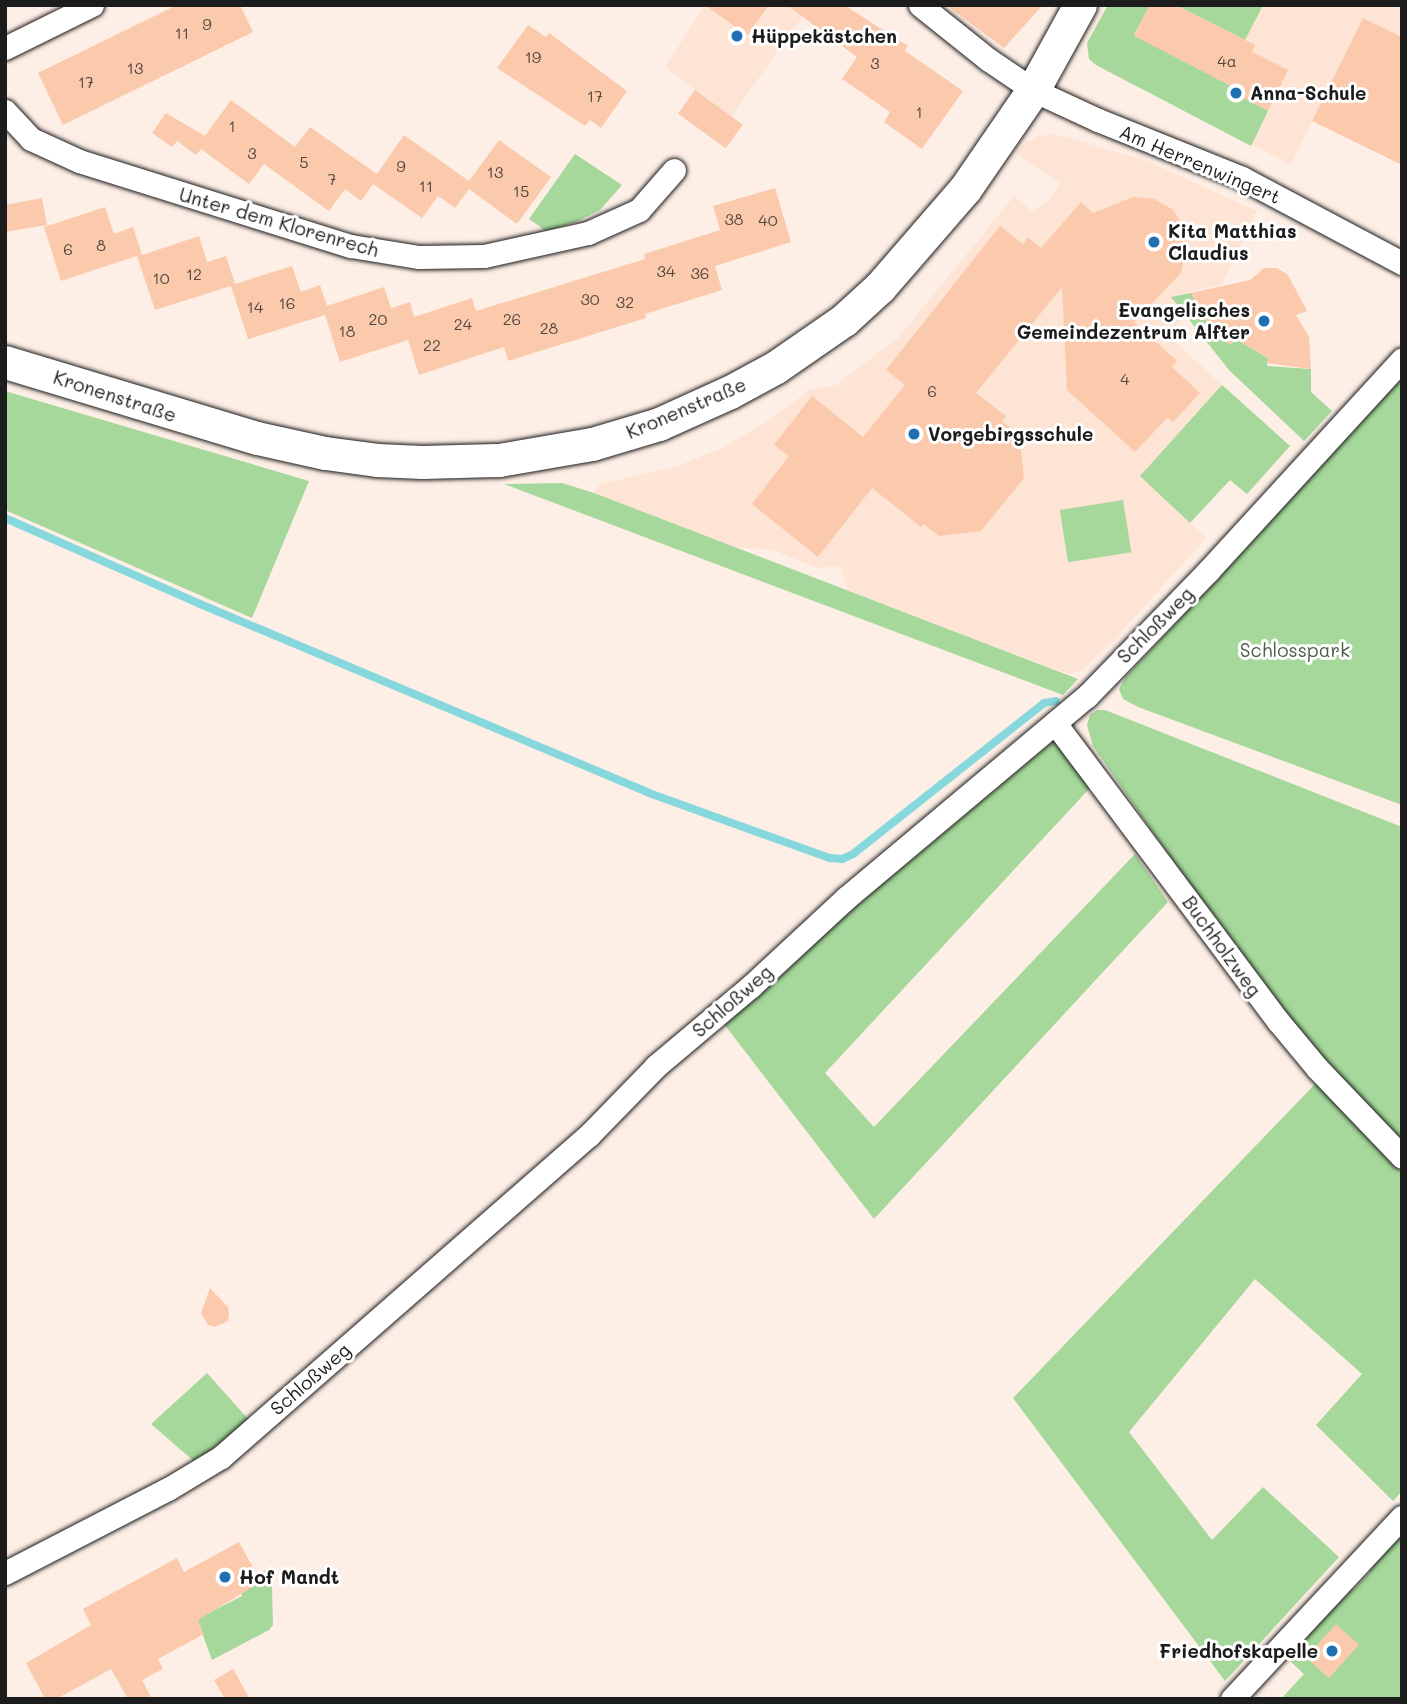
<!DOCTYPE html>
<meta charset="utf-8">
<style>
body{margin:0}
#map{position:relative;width:1407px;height:1704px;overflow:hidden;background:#feefe6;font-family:Mali,sans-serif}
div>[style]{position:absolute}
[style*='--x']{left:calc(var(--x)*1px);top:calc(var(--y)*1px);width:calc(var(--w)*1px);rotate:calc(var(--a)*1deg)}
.built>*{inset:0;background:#fde4d4}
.green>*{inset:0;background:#a5d89a;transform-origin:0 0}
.stream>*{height:8px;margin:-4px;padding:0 4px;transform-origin:4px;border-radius:4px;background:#86d8dd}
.building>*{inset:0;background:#fbc9ab;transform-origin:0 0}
.roads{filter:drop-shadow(0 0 2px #1c1c1c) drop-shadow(0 0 2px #1c1c1c)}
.street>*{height:23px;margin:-11.5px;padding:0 11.5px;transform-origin:11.5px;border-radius:11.5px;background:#fff}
.secondary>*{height:33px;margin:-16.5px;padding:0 16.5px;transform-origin:16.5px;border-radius:16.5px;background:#fff}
.dots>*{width:19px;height:19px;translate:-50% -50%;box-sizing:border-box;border:4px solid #fff;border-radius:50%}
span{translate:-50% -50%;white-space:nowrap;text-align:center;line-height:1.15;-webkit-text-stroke:6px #fff;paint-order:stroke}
.number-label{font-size:16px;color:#544740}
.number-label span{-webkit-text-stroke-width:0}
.poi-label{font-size:19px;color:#1c1c1c;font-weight:700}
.left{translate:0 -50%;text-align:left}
.right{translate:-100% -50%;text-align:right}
.street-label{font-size:19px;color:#1c1c1c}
.park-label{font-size:19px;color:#4c5e48}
.frame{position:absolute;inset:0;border:7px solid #1c1c1c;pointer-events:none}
</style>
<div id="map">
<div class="built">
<div style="clip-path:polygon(705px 5px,811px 5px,731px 117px,665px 67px)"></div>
<div style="clip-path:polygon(1108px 5px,1402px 5px,1402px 37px,1363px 18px,1291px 165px,1096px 65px,1089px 59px,1087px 43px)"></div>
<div style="clip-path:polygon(1055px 134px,1147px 161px,1257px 211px,1222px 284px,1172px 297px,1186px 317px,1167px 335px,1290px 446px,1247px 494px,1230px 480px,1190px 522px,1206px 538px,1116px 638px,1084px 669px,1071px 674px,1056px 670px,848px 590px,840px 566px,817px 568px,773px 550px,726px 546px,594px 493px,600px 484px,675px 467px,722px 448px,768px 421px,810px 390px,836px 385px,898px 338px,1014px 196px,1033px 212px,1051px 198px,1060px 183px,1016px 154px,1024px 144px,1038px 136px)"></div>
</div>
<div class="green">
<div style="clip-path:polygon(1108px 5px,1150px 5px,1134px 35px,1231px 86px,1268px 111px,1251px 146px,1096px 65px,1089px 59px,1087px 43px)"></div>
<div style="clip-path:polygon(1176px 5px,1258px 5px,1262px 7px,1245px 40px)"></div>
<div style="clip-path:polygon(575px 154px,622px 185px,600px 210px,576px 222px,546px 231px,529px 219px)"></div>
<div style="clip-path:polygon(1191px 293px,1202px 314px,1217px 312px,1217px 335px,1230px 344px,1236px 339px,1268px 358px,1267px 366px,1311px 369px,1311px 392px,1332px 411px,1304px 441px,1229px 370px,1171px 297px)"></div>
<div style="clip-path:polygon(1402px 377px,1402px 805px,1138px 707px,1123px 699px,1119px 689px,1125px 678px)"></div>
<div style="clip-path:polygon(1222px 385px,1290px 446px,1247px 494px,1230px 480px,1190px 523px,1140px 476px)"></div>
<div style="clip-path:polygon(5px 391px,309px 481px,252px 618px,5px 510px)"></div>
<div style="clip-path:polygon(562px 483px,594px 493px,1078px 679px,1063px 695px,504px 484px)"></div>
<div style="left:1123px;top:500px;width:53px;height:64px;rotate:81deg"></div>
<div style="clip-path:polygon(1097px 710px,1105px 710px,1402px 827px,1402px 1143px,1323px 1061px,1233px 947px,1093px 746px,1087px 725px,1090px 715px)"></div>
<div style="clip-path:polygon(1056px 739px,1090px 788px,825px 1073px,874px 1127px,1135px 854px,1168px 902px,874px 1219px,724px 1024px,862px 901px)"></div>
<div style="clip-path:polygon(1317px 1082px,1402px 1173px,1402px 1491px,1393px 1501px,1316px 1425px,1362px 1374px,1255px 1279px,1129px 1432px,1212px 1540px,1263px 1487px,1339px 1557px,1225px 1681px,1013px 1398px)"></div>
<div style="clip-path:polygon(207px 1373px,249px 1420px,196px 1463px,151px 1424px)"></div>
<div style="clip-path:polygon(1402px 1530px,1402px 1699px,1281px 1699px,1304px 1674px,1290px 1661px,1325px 1613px,1346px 1589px,1353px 1590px,1370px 1572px,1368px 1566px)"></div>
<div style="clip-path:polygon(265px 1570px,272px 1586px,273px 1625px,269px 1630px,212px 1660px,197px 1619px,242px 1596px,241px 1592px,257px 1575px)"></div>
</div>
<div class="stream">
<div style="--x:5;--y:518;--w:213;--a:23.8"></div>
<div style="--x:200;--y:604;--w:487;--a:22.8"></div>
<div style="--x:649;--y:793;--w:192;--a:19.8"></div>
<div style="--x:830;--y:858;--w:12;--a:5"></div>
<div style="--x:842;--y:859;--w:12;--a:-24"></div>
<div style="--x:853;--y:854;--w:243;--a:-38.3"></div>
<div style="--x:1044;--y:703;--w:12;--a:-9"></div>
</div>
<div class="building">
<div style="clip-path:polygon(177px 5px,240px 5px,253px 32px,63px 125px,38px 73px)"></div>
<div style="clip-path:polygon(705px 5px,769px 5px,747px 35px)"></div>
<div style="clip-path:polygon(787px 5px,844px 5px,908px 46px,905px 51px,963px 91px,922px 149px,884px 122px,890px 112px,842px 79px,857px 57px)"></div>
<div style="clip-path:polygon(946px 5px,1043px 5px,1004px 48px)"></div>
<div style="clip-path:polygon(1150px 5px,1176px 5px,1255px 45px,1252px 52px,1288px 70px,1268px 111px,1229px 91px,1231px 86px,1134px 36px)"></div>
<div style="clip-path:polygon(1363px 18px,1402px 37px,1402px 165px,1312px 121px)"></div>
<div style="clip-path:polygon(528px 25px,546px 37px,549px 33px,627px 91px,601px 128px,590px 120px,585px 126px,497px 68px)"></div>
<div style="left:695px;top:90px;width:59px;height:29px;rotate:36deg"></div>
<div style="clip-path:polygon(231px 100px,295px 147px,310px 127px,377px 174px,404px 135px,469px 181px,499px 140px,551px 177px,517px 224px,469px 189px,455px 208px,438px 196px,422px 218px,373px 184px,361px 201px,345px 189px,329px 211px,264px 164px,249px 184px,201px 149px,196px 155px,177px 141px,172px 147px,152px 133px,166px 113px,205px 136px)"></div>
<div style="clip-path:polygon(775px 188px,791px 242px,715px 266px,722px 290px,645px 314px,646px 318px,508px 361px,504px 347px,419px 375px,408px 340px,340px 362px,325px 315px,248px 339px,231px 286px,155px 310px,137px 256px,61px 281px,44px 227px,105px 207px,114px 234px,133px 227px,142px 255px,199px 236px,207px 262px,226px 256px,235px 284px,292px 266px,301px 292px,320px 285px,327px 306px,384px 287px,391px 308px,410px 302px,414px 317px,472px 298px,476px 311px,645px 259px,644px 254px,720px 230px,713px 206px)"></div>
<div style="clip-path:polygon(1133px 197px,1154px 199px,1172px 209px,1183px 226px,1187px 244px,1181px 273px,1134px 322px,1177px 361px,1172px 367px,1200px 393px,1173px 422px,1168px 417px,1135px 452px,1067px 390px,1062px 287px,976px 393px,1006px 416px,1002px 421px,1019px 435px,1024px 478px,981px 531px,939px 536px,923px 524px,921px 527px,872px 488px,818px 557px,752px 504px,789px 456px,774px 445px,812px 396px,863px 437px,905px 385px,886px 370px,1000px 226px,1023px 244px,1028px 237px,1041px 248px,1081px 202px,1093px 213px)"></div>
<div style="clip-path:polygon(42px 198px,47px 225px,5px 232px,5px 205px)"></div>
<div style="clip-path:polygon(1264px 268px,1277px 268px,1288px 275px,1307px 311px,1296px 315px,1309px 337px,1311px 369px,1267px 363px,1268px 358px,1236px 339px,1230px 345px,1210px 329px,1191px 293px,1250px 280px)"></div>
<div style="clip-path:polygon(210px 1288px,228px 1307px,229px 1314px,228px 1321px,215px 1327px,208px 1325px,201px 1313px)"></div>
<div style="clip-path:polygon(239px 1542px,261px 1582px,198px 1620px,204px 1634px,158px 1659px,163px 1669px,142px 1680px,152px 1699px,128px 1699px,111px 1669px,56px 1699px,45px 1699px,26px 1663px,91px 1625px,83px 1609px,177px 1558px,184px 1572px)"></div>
<div style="left:1336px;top:1624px;width:31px;height:45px;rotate:42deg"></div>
<div style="clip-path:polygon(233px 1669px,250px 1699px,225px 1699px,214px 1680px)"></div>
</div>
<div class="roads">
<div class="street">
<div style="--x:920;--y:5;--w:88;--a:38.6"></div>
<div style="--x:989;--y:60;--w:53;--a:34.3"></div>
<div style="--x:1033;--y:90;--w:72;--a:24.8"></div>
<div style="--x:1098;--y:120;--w:155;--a:21.9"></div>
<div style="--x:1242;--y:178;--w:181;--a:28"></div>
<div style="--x:5;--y:48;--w:97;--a:-26.3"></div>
<div style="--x:5;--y:111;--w:38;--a:47"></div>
<div style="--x:31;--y:139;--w:53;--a:24.6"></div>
<div style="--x:79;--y:161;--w:285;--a:17.4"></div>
<div style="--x:351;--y:246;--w:69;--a:9.2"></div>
<div style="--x:419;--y:257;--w:65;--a:-0.9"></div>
<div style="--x:484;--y:256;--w:107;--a:-12.5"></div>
<div style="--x:588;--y:233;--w:56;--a:-24.3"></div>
<div style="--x:639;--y:210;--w:53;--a:-48.8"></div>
<div style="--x:1055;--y:723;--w:372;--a:53.2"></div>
<div style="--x:1278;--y:1021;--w:61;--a:50.3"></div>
<div style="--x:1317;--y:1068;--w:123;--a:46.3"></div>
<div style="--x:5;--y:1573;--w:183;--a:-27.3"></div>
<div style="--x:168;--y:1489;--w:62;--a:-31.1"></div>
<div style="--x:221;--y:1457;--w:489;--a:-41.2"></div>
<div style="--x:589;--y:1135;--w:96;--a:-45.8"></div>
<div style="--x:656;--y:1066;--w:124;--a:-40.1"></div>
<div style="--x:751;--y:986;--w:129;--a:-42.8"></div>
<div style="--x:846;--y:898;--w:314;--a:-40"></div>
<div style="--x:1087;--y:696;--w:174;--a:-45.9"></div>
<div style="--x:1208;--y:571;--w:287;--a:-47.5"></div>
<div style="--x:1232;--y:1699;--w:249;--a:-47"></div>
</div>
<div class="secondary">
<div style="--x:5;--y:362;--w:263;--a:16.8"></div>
<div style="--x:257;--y:438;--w:70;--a:12.4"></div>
<div style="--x:325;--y:453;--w:52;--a:7.7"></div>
<div style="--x:377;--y:460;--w:45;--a:2.5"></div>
<div style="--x:422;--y:462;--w:77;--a:-1.5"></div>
<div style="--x:499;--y:460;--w:94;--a:-9.8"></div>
<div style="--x:592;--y:444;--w:70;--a:-16.6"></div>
<div style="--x:659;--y:424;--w:78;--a:-24.3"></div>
<div style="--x:730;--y:392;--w:52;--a:-28.5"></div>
<div style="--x:776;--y:367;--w:83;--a:-34.7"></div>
<div style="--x:844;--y:320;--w:49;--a:-42.5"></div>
<div style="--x:880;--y:287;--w:130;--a:-49.1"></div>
<div style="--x:965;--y:189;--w:120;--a:-55.5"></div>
<div style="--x:1033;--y:90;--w:97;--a:-61.1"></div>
</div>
</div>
<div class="dots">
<div style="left:737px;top:36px;background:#1f6fb2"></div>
<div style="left:1236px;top:93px;background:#1f6fb2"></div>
<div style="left:1154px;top:242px;background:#1f6fb2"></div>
<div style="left:1264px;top:321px;background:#1f6fb2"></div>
<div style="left:914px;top:434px;background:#1f6fb2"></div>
<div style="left:225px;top:1577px;background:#1f6fb2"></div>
<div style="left:1332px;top:1651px;background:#1f6fb2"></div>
</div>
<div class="number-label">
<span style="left:207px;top:24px">9</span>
<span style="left:182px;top:33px">11</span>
<span style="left:533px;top:57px">19</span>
<span style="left:1227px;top:61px">4a</span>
<span style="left:875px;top:63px">3</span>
<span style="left:135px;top:68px">13</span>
<span style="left:86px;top:82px">17</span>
<span style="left:595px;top:96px">17</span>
<span style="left:919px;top:112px">1</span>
<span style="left:232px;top:126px">1</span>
<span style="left:252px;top:153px">3</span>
<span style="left:304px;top:162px">5</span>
<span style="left:401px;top:166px">9</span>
<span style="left:495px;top:172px">13</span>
<span style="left:332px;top:179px">7</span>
<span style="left:426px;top:186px">11</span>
<span style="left:521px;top:191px">15</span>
<span style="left:734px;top:219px">38</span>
<span style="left:768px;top:220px">40</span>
<span style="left:101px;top:245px">8</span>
<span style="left:68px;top:249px">6</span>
<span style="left:666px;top:271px">34</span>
<span style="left:700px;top:273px">36</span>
<span style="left:194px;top:274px">12</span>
<span style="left:161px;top:278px">10</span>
<span style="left:590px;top:299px">30</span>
<span style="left:625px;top:302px">32</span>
<span style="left:287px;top:303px">16</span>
<span style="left:255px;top:307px">14</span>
<span style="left:378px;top:319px">20</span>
<span style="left:512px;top:319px">26</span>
<span style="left:463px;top:324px">24</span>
<span style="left:549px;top:328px">28</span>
<span style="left:347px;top:331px">18</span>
<span style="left:432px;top:345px">22</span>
<span style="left:1125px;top:379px">4</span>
<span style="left:932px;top:391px">6</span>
</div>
<div class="poi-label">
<span class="left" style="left:751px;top:36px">Hüppekästchen</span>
<span class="left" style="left:1250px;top:93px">Anna-Schule</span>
<span class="left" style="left:1168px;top:242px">Kita Matthias<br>Claudius</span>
<span class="right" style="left:1250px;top:321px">Evangelisches<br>Gemeindezentrum Alfter</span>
<span class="left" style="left:928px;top:434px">Vorgebirgsschule</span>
<span class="left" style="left:239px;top:1577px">Hof Mandt</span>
<span class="right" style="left:1318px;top:1651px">Friedhofskapelle</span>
</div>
<div class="street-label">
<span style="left:1200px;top:164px;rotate:23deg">Am Herrenwingert</span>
<span style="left:279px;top:222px;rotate:16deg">Unter dem Klorenrech</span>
<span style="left:115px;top:396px;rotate:18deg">Kronenstraße</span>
<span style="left:686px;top:408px;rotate:-23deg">Kronenstraße</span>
<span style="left:1155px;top:625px;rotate:-45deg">Schloßweg</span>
<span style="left:1222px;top:946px;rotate:54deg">Buchholzweg</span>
<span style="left:732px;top:1001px;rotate:-41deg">Schloßweg</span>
<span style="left:310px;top:1379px;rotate:-41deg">Schloßweg</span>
</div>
<div class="park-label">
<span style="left:1295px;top:650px">Schlosspark</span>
</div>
<div class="frame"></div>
</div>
